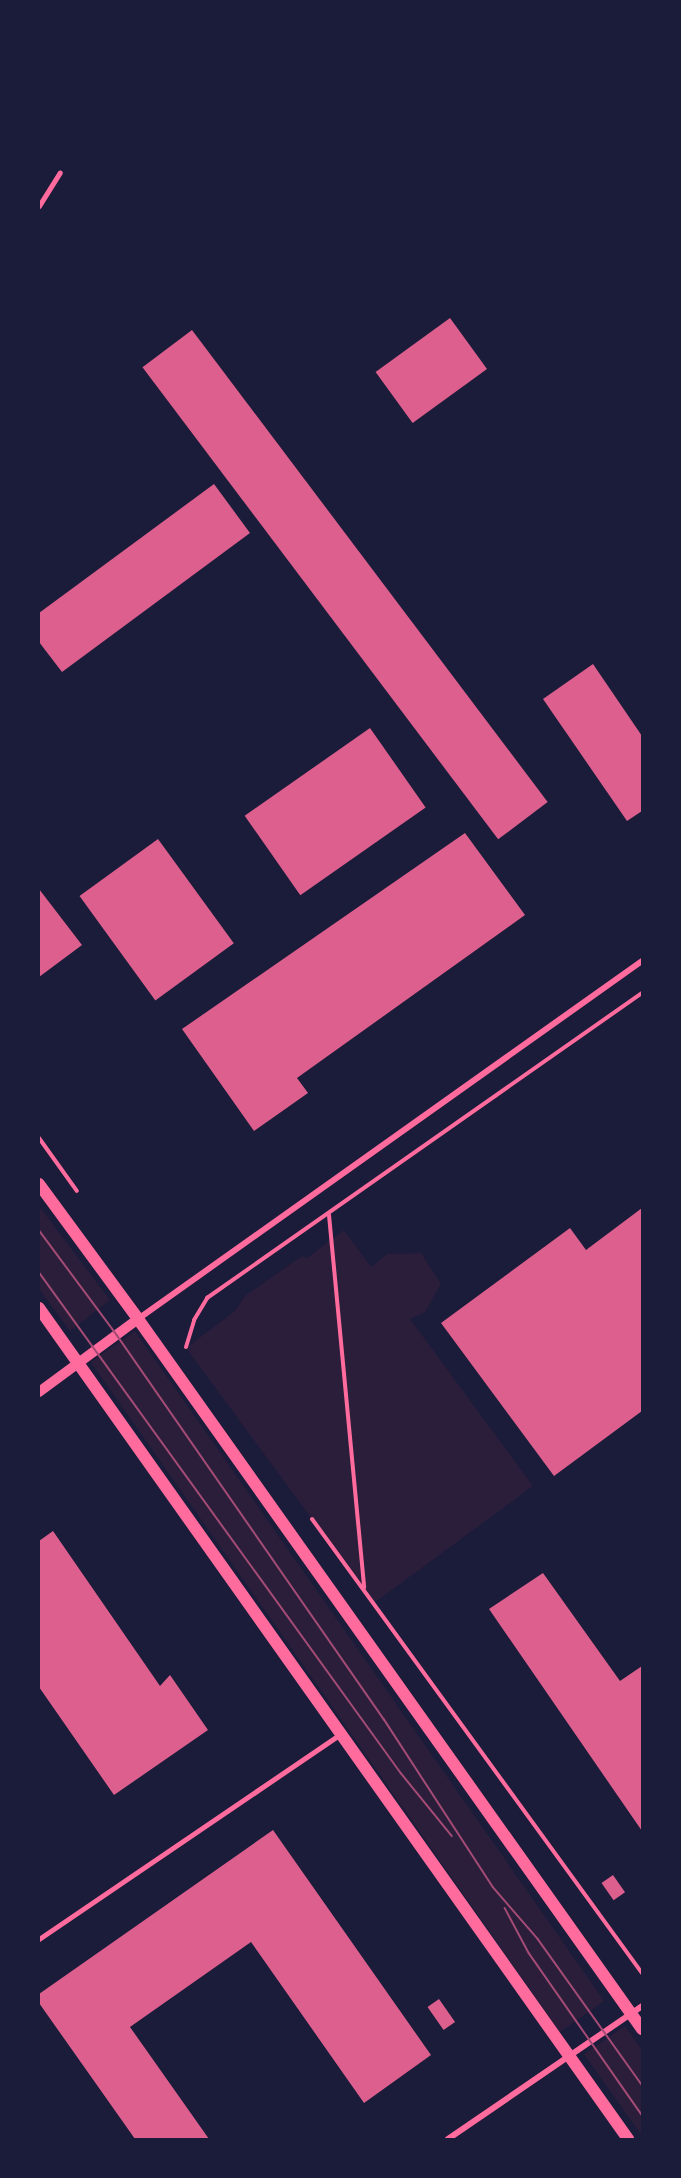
<!DOCTYPE html>
<style>
body{margin:0}
#map{position:relative;width:681px;height:2178px;overflow:hidden;background:#1b1b3a;font-family:Overpass,sans-serif}
div>[style]{position:absolute}
[style*='--x']{left:calc(var(--x)*1px);top:calc(var(--y)*1px);width:calc(var(--w)*1px);rotate:calc(var(--a)*1deg)}
.green>*{inset:0;background:#2a1e3b;transform-origin:0 0}
.building>*{inset:0;background:#dd5f8e;transform-origin:0 0}
.path>*{height:4px;margin:-2px;padding:0 2px;transform-origin:2px;border-radius:2px;background:#ff6b9d}
.service>*{height:4.5px;margin:-2.25px;padding:0 2.25px;transform-origin:2.25px;border-radius:2.25px;background:#ff6b9d}
.minor>*{height:6px;margin:-3px;padding:0 3px;transform-origin:3px;border-radius:3px;background:#ff6b9d}
.tertiary>*{height:10px;margin:-5px;padding:0 5px;transform-origin:5px;border-radius:5px;background:#ff6b9d}
.secondary>*{height:12px;margin:-6px;padding:0 6px;transform-origin:6px;border-radius:6px;background:#ff6b9d}
.tram>*{height:1.5px;margin:-0.75px;padding:0 0.75px;transform-origin:0.75px;border-radius:0.75px;background:#a44b75}
span{translate:-50% -50%;white-space:nowrap;text-align:center;line-height:1.15;-webkit-text-stroke:5px #1b1b3a;paint-order:stroke}
.frame{position:absolute;inset:0;border:40px solid #1b1b3a;pointer-events:none}
</style>
<div id="map">
<div class="green">
<div style="clip-path:polygon(39px 1206px,110px 1300px,70px 1331px,39px 1289px)"></div>
<div style="clip-path:polygon(344px 1230px,371px 1267px,387px 1254px,421px 1253px,441px 1284px,425px 1312px,410px 1319px,533px 1486px,374px 1603px,186px 1348px,235px 1311px,245px 1296px,302px 1256px,307px 1258px)"></div>
<div style="left:135px;top:1331px;width:818px;height:54px;rotate:55deg"></div>
<div style="clip-path:polygon(625px 2026px,642px 2050px,642px 2136px,584px 2054px)"></div>
</div>
<div class="building">
<div style="left:450px;top:318px;width:63px;height:92px;rotate:54deg"></div>
<div style="left:192px;top:330px;width:591px;height:62px;rotate:53deg"></div>
<div style="clip-path:polygon(214px 484px,250px 533px,62px 672px,39px 642px,39px 613px)"></div>
<div style="clip-path:polygon(593px 664px,642px 736px,642px 811px,627px 821px,543px 699px)"></div>
<div style="left:370px;top:728px;width:97px;height:153px;rotate:55deg"></div>
<div style="clip-path:polygon(465px 833px,525px 915px,297px 1078px,308px 1093px,254px 1131px,182px 1029px)"></div>
<div style="left:158px;top:839px;width:129px;height:97px;rotate:54deg"></div>
<div style="clip-path:polygon(39px 889px,82px 945px,39px 977px)"></div>
<div style="clip-path:polygon(642px 1208px,642px 1411px,554px 1476px,441px 1323px,570px 1228px,586px 1250px)"></div>
<div style="clip-path:polygon(53px 1531px,160px 1686px,170px 1675px,208px 1730px,114px 1795px,39px 1687px,39px 1541px)"></div>
<div style="clip-path:polygon(543px 1573px,620px 1681px,642px 1666px,642px 1831px,489px 1609px)"></div>
<div style="clip-path:polygon(273px 1830px,431px 2055px,364px 2103px,251px 1942px,130px 2027px,209px 2139px,135px 2139px,39px 2003px,39px 1994px)"></div>
<div style="left:613px;top:1875px;width:21px;height:14px;rotate:55deg"></div>
<div style="left:439px;top:1999px;width:28px;height:14px;rotate:55deg"></div>
</div>
<div class="path">
<div style="--x:39;--y:1138;--w:65;--a:54.4"></div>
<div style="--x:329;--y:1215;--w:374;--a:84.6"></div>
<div style="--x:186;--y:1347;--w:28;--a:-73"></div>
<div style="--x:194;--y:1320;--w:26;--a:-59"></div>
<div style="--x:207;--y:1298;--w:531;--a:-35.04"></div>
<div style="--x:312;--y:1519;--w:561;--a:53.99"></div>
</div>
<div class="service">
<div style="--x:39;--y:206;--w:39;--a:-58"></div>
<div style="--x:39;--y:1939;--w:363;--a:-34.2"></div>
</div>
<div class="minor">
<div style="--x:138;--y:1319;--w:618;--a:-35.39"></div>
<div style="--x:448;--y:2139;--w:235;--a:-34.4"></div>
</div>
<div class="tertiary">
<div style="--x:39;--y:1392;--w:123;--a:-36.4"></div>
</div>
<div class="secondary">
<div style="--x:39;--y:1184;--w:167;--a:53.7"></div>
<div style="--x:138;--y:1319;--w:871;--a:54.63"></div>
<div style="--x:39;--y:1308;--w:1019;--a:54.67"></div>
</div>
<div class="tram">
<div style="--x:39;--y:1230;--w:131;--a:53.4"></div>
<div style="--x:117;--y:1335;--w:468;--a:55.2"></div>
<div style="--x:384;--y:1719;--w:200;--a:57"></div>
<div style="--x:493;--y:1887;--w:69;--a:49.1"></div>
<div style="--x:538;--y:1939;--w:179;--a:54.5"></div>
<div style="--x:39;--y:1272;--w:618;--a:54.15"></div>
<div style="--x:401;--y:1773;--w:81;--a:51"></div>
<div style="--x:505;--y:1908;--w:51;--a:61.9"></div>
<div style="--x:529;--y:1953;--w:198;--a:55.1"></div>
</div>
<div class="frame"></div>
</div>
